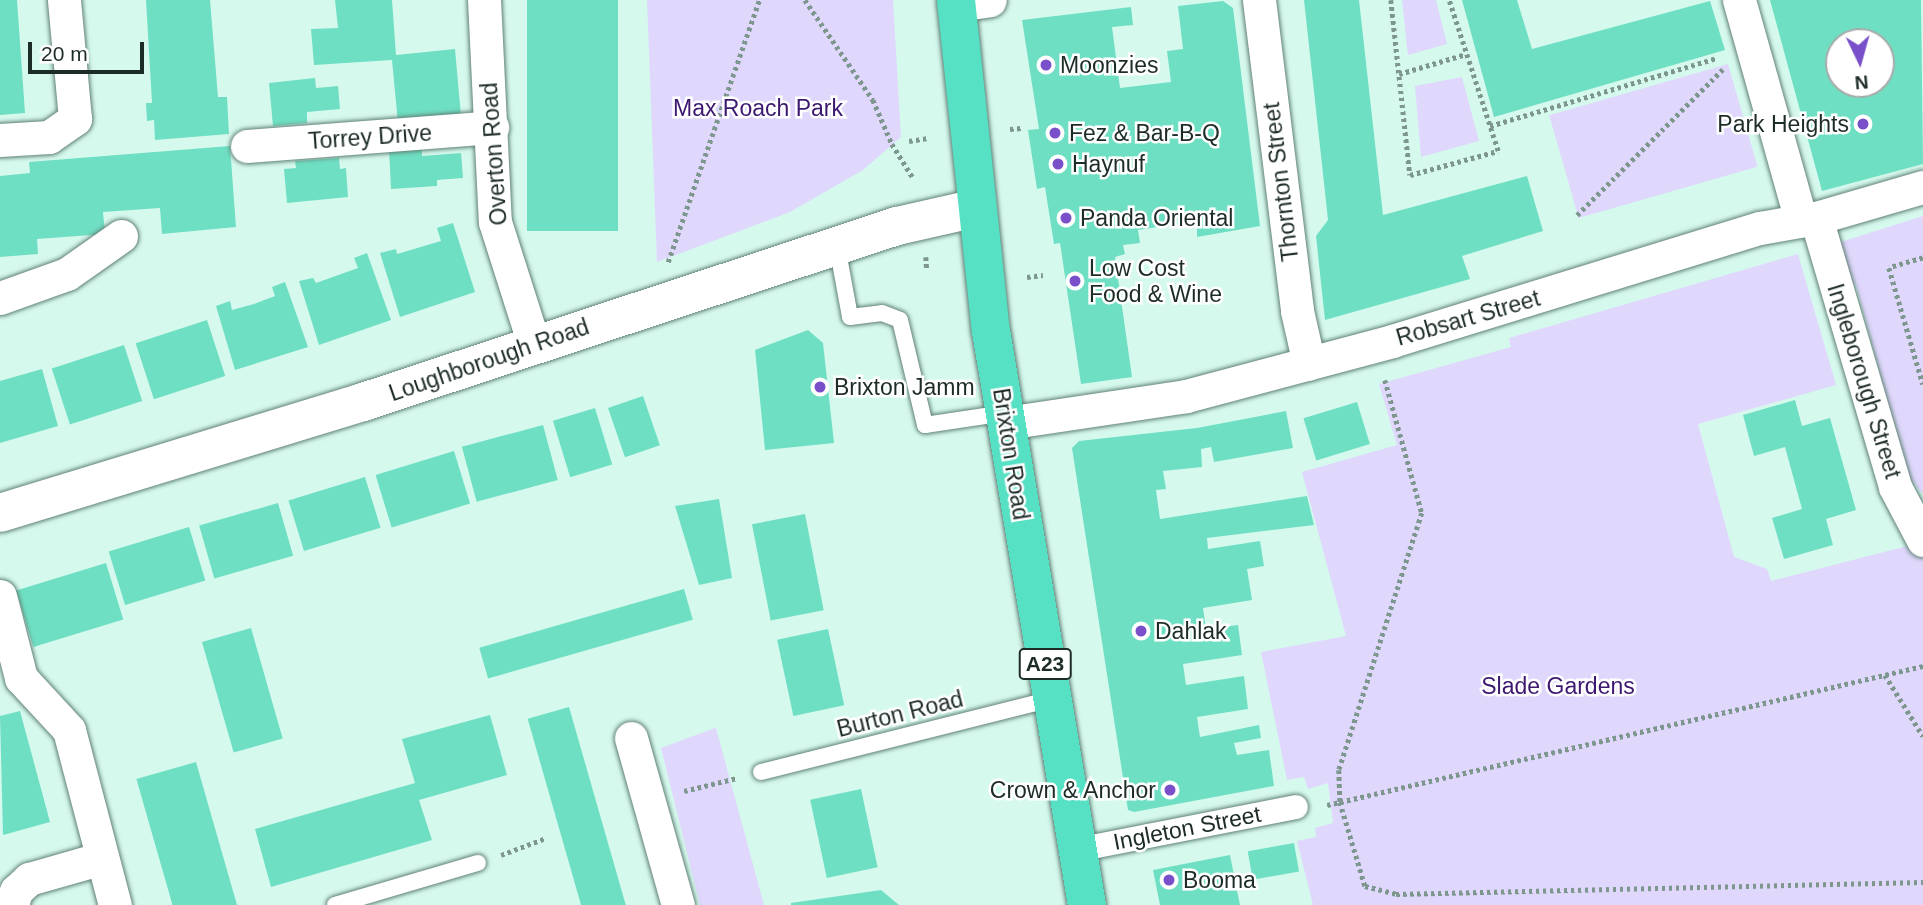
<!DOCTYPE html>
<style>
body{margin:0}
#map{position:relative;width:1923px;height:905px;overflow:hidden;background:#d6f9ee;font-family:Arial,sans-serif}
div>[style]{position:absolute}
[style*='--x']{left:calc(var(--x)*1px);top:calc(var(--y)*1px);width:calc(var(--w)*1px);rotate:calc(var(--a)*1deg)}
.green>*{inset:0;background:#dfd7fc;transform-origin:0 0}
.building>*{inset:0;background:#6fdfc3;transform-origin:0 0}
.path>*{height:4.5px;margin-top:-2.25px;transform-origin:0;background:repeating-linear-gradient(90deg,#7d968e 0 3.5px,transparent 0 7px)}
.roads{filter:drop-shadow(0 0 2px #618177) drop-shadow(0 0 2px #618177)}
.service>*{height:16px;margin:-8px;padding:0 8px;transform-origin:8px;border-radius:8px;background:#fff}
.pedestrian>*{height:24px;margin:-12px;padding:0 12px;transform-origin:12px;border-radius:12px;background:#fff}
.minor>*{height:33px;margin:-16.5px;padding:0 16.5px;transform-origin:16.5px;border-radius:16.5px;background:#fff}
.tertiary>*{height:38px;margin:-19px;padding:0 19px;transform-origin:19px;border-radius:19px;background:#fff}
.trunk>*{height:38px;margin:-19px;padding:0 19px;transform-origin:19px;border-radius:19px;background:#56e0c4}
.dots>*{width:19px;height:19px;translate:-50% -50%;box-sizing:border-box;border:4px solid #fff;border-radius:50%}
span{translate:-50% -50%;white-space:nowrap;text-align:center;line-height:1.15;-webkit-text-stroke:5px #fff;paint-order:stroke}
.shield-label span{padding:2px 5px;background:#fff;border:2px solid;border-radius:5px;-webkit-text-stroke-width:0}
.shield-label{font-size:21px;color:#1e2c28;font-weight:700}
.poi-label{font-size:23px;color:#1e2c28}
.left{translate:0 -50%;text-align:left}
.right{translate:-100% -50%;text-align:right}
.park-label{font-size:23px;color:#3c1871}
.street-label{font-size:23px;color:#1e2c28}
.north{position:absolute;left:1825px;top:28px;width:70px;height:70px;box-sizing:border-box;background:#fff;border:2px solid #a5aba9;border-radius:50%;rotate:175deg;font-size:19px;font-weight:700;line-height:28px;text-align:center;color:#1e2c28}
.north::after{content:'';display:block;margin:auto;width:24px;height:32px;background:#7950c9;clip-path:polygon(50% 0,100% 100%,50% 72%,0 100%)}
.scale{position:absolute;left:28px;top:42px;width:116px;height:32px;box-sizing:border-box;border:4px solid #1e2c28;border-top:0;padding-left:9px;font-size:21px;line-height:24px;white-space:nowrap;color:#1e2c28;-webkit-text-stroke:5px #fff;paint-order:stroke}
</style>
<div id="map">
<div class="green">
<div style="clip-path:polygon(647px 0,893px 0,901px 137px,863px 170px,790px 212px,657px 262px)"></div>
<div style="clip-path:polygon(1402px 0,1436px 0,1447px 44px,1408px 55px)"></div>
<div style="left:1728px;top:64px;width:107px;height:186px;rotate:74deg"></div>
<div style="clip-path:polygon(1462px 77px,1479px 141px,1421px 157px,1415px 86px)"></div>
<div style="clip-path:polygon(1923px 216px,1923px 494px,1907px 475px,1856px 285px,1845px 275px,1834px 244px)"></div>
<div style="clip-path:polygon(1798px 254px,1836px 385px,1698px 424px,1734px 557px,1767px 569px,1771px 581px,1923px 542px,1923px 905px,1313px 905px,1297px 841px,1316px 837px,1315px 828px,1333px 823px,1328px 783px,1308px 789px,1304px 777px,1287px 780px,1261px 652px,1346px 636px,1302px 472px,1397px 445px,1379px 384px,1511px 347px,1509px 338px)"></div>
<div style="clip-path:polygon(715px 728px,716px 728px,764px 905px,700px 905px,661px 748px)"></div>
</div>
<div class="building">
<div style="clip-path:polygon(0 0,17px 0,25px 113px,0 115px)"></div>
<div style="clip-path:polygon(146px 0,210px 0,218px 97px,227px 97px,229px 134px,155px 140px,154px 120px,147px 121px,146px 103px,152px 103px)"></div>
<div style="clip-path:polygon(335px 0,392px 0,396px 55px,455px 49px,461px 116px,398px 123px,392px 60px,314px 65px,311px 29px,338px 28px)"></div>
<div style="left:527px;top:0;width:91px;height:231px"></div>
<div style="clip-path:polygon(1304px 0,1359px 0,1383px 215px,1527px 176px,1543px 231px,1462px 256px,1470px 279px,1325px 320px,1316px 236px,1328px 220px)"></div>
<div style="clip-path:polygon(1462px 0,1517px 0,1532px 49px,1710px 1px,1725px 50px,1494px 117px)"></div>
<div style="clip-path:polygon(evenodd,1770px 0,1921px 0,1923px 164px,1822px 191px,1770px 0,1839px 42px,1881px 42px,1881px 84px,1839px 84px,1839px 42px)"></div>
<div style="clip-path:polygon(1223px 1px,1233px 8px,1260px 226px,1197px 237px,1197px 221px,1138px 230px,1140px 243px,1123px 245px,1125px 254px,1115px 257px,1132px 377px,1081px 384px,1060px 243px,1054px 244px,1045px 187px,1037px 189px,1028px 130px,1039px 129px,1022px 20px,1131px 7px,1133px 25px,1112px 27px,1120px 88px,1171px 82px,1167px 51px,1183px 49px,1178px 6px)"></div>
<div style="clip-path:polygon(315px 78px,316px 88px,338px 86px,340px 109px,307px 112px,307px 123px,273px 126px,269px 83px)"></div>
<div style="clip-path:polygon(230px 146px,236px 227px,162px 234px,160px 208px,103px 212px,105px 234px,37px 239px,38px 254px,0 257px,0 176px,30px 173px,29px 162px)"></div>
<div style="clip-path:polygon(422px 148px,422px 156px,461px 153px,463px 178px,437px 180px,437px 186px,391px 189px,389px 149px)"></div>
<div style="clip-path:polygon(339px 158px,340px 169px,346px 168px,348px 197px,287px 203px,284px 169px,296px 168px,295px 161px)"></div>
<div style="clip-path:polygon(453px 223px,475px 292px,400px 317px,380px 253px,396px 249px,397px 254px,441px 241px,437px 228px)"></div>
<div style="clip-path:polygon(367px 253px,391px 320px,319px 345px,299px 281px,313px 278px,316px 283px,358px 268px,354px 258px)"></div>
<div style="clip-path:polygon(285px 282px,308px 347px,235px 370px,216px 306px,230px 301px,232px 310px,254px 304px,275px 296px,272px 287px)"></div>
<div style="left:207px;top:320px;width:59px;height:75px;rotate:72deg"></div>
<div style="clip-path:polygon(808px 330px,823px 343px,834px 443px,765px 450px,755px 350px)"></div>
<div style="left:124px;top:345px;width:59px;height:76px;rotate:72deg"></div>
<div style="clip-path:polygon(42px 369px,58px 426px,0 443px,0 381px)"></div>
<div style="left:643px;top:396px;width:52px;height:37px;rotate:71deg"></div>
<div style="clip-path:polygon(1795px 400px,1802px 426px,1830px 418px,1856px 510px,1826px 519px,1833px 545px,1784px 559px,1772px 518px,1802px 509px,1785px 447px,1754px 456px,1743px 415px)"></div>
<div style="left:1357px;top:402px;width:44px;height:56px;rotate:73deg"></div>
<div style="left:595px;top:408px;width:59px;height:44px;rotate:73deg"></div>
<div style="clip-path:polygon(1286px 411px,1293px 448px,1214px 462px,1211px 447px,1201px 449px,1202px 467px,1163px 471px,1166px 489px,1156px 490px,1160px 519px,1307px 496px,1314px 525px,1207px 538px,1208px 549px,1260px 541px,1264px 566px,1247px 569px,1252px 600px,1203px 608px,1206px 629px,1238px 625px,1242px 655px,1183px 664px,1186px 685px,1244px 676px,1248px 709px,1197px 717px,1200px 737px,1259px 725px,1261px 738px,1234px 743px,1237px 755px,1269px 750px,1274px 786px,1134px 812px,1128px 810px,1072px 448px,1079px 441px,1197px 428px)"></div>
<div style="left:543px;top:425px;width:57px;height:84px;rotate:75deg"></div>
<div style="left:454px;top:451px;width:55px;height:82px;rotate:73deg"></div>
<div style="left:365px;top:477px;width:53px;height:80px;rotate:73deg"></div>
<div style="clip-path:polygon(719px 499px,732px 578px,699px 585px,675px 506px)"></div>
<div style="left:278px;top:503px;width:55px;height:82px;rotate:74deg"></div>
<div style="left:805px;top:514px;width:98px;height:54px;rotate:79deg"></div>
<div style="left:189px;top:527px;width:56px;height:84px;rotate:73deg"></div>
<div style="left:106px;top:563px;width:59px;height:94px;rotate:73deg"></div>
<div style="left:684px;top:589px;width:32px;height:213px;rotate:74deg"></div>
<div style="left:251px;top:628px;width:115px;height:51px;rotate:74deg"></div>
<div style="left:828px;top:629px;width:78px;height:52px;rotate:78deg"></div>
<div style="left:569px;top:707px;width:206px;height:43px;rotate:74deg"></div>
<div style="clip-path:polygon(20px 711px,50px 822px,3px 835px,0 716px)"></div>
<div style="clip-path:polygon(490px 715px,507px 775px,419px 800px,432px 840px,271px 887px,255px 829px,415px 783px,402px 739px)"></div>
<div style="left:196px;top:762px;width:149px;height:62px;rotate:74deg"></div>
<div style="left:861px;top:789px;width:80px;height:52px;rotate:78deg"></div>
<div style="left:1294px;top:843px;width:29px;height:47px;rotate:80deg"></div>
<div style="clip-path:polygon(1230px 855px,1240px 905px,1160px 905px,1153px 870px)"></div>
<div style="clip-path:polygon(881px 890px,899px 905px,791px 905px,791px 903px)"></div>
</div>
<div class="path">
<div style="--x:805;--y:0;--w:121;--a:55.8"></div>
<div style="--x:873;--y:100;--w:48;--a:66.6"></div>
<div style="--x:892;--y:144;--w:40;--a:58"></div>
<div style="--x:1391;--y:0;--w:176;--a:83.8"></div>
<div style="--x:1410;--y:175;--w:91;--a:-15.3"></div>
<div style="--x:1498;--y:151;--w:159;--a:-108"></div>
<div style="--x:1399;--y:74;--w:70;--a:-16.6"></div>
<div style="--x:1490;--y:126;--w:237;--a:-16.7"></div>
<div style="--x:1010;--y:129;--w:11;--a:-5"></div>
<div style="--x:909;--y:141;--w:20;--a:-9"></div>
<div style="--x:1577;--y:215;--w:206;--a:-45"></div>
<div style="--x:926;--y:257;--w:13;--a:86"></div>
<div style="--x:1923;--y:258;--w:35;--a:164"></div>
<div style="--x:1889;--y:268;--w:121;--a:73.7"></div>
<div style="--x:668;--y:262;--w:277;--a:-70.8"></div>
<div style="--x:1027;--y:277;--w:16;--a:-7"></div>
<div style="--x:1385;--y:380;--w:138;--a:74.5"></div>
<div style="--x:1422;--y:513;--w:270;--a:107.9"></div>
<div style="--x:1339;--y:770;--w:32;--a:88"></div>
<div style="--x:1340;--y:802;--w:599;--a:-13.13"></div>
<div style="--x:1885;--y:675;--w:72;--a:58.1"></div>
<div style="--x:684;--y:791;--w:55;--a:-13.8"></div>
<div style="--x:1327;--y:805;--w:13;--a:-13"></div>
<div style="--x:1340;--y:802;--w:88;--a:73.4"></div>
<div style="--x:1365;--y:886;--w:32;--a:14"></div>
<div style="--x:1396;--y:894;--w:527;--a:-1.3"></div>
<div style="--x:501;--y:855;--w:48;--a:-20.7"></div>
</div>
<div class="roads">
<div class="service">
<div style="--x:837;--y:246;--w:72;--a:79.6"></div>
<div style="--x:850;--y:317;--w:32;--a:-7"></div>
<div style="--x:882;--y:313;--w:19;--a:21"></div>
<div style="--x:900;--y:320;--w:108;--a:76.6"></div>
<div style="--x:925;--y:425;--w:81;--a:-8.5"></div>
<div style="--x:761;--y:772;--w:299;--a:-14.1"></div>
<div style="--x:335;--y:905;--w:149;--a:-16.4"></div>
</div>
<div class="pedestrian">
<div style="--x:1077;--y:850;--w:223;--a:-11.1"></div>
</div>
<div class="minor">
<div style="--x:484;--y:0;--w:222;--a:87.2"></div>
<div style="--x:495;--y:222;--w:128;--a:72.3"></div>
<div style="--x:1259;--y:0;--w:313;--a:83"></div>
<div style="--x:1297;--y:311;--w:54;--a:77.2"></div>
<div style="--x:1739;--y:0;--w:229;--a:74.3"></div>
<div style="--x:956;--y:5;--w:34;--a:-8"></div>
<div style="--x:0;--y:140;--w:49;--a:-3.5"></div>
<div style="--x:49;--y:137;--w:32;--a:-35"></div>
<div style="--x:75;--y:119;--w:120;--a:-95.3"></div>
<div style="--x:247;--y:146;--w:246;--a:-4.4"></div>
<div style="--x:1816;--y:218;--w:280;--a:73.6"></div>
<div style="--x:1895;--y:487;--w:60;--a:62.2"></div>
<div style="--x:0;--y:298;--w:71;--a:-19.7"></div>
<div style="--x:67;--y:274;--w:66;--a:-35.1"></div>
<div style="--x:1006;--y:423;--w:182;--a:-8.5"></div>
<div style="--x:1186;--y:396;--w:213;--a:-14.9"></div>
<div style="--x:1392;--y:341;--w:385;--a:-17.1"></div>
<div style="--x:1760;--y:228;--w:57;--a:-10.1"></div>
<div style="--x:1816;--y:218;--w:111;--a:-16.2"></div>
<div style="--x:0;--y:596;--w:85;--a:75.6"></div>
<div style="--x:21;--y:678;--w:71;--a:47.3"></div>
<div style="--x:69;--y:730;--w:181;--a:75.3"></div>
<div style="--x:631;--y:738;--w:173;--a:74.3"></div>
<div style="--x:12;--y:905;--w:15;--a:-74"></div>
<div style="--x:16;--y:891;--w:18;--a:-43"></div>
<div style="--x:29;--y:879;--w:76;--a:-16"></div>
</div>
<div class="tertiary">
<div style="--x:0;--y:513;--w:380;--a:-17"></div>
<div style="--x:363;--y:402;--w:562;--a:-18.24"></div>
<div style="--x:897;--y:226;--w:82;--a:-12.7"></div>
</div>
<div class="trunk">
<div style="--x:956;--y:0;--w:333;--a:84"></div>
<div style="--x:991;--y:331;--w:582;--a:80.51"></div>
</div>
</div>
<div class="dots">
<div style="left:1046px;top:65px;background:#7950c9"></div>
<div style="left:1863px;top:124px;background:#7950c9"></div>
<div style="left:1055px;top:133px;background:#7950c9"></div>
<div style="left:1058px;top:164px;background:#7950c9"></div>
<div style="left:1066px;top:218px;background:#7950c9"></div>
<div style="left:1075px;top:281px;background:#7950c9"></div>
<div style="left:820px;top:387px;background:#7950c9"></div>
<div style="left:1141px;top:631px;background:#7950c9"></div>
<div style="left:1170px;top:790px;background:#7950c9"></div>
<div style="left:1169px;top:880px;background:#7950c9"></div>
</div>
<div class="shield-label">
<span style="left:1045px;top:664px">A23</span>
</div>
<div class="poi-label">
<span class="left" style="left:1060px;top:65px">Moonzies</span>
<span class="right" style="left:1849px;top:124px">Park Heights</span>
<span class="left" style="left:1069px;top:133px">Fez &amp; Bar-B-Q</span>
<span class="left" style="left:1072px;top:164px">Haynuf</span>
<span class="left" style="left:1080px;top:218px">Panda Oriental</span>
<span class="left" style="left:1089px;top:281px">Low Cost<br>Food &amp; Wine</span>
<span class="left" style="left:834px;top:387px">Brixton Jamm</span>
<span class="left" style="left:1155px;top:631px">Dahlak</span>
<span class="right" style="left:1156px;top:790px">Crown &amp; Anchor</span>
<span class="left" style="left:1183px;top:880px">Booma</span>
</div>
<div class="park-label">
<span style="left:758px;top:108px">Max Roach Park</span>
<span style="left:1558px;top:686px">Slade Gardens</span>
</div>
<div class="street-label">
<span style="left:370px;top:137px;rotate:-4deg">Torrey Drive</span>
<span style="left:494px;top:154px;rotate:-94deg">Overton Road</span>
<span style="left:1281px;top:182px;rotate:-97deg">Thornton Street</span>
<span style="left:1468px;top:318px;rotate:-16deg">Robsart Street</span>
<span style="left:489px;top:360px;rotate:-19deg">Loughborough Road</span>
<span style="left:1864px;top:381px;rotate:73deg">Ingleborough Street</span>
<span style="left:1011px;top:454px;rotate:81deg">Brixton Road</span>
<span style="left:900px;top:714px;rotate:-14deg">Burton Road</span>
<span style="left:1187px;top:828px;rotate:-11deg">Ingleton Street</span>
</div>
<div class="north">N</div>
<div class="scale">20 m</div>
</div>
